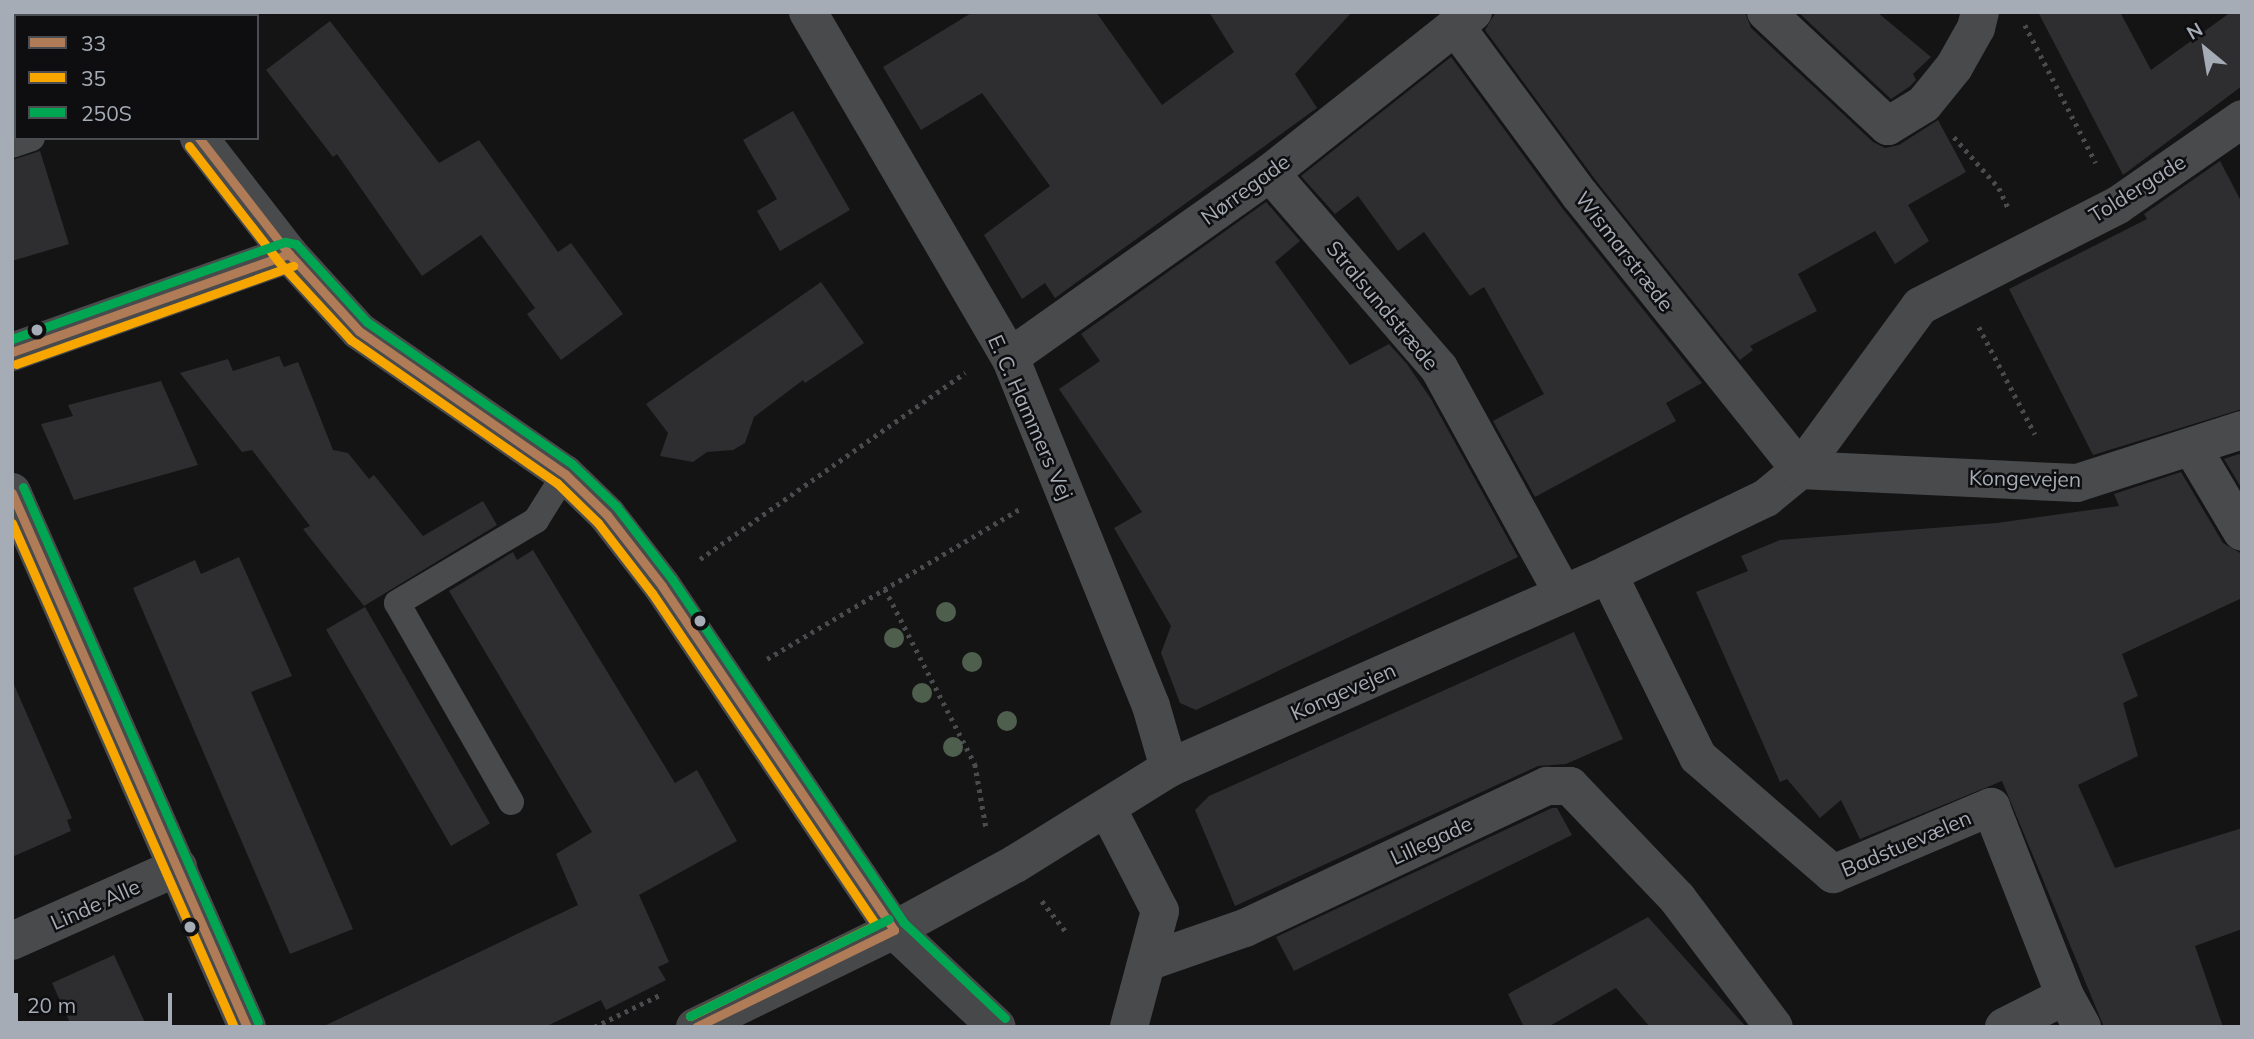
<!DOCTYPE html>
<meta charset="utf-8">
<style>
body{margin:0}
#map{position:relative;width:2254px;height:1039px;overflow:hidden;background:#141414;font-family:Mulish,sans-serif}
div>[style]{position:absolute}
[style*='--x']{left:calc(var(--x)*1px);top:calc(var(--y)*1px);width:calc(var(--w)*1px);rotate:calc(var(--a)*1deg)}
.building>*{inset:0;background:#2e2e30;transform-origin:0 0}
.path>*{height:4.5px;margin-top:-2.25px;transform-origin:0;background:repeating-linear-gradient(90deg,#4a4b4e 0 3.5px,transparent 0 8.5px)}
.lane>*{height:26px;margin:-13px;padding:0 13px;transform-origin:13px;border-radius:13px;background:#484a4c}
.street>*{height:38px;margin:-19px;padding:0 19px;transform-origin:19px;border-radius:19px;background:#484a4c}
.secondary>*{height:38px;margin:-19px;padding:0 19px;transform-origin:19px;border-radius:19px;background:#47484a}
.bus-1>*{height:9px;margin:-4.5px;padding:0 4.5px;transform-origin:4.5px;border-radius:4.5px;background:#b07c57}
.bus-2>*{height:9px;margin:-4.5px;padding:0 4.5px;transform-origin:4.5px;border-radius:4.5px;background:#f7a600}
.bus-3>*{height:9px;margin:-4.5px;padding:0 4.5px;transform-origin:4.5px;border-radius:4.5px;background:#00a651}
.trees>*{width:20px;height:20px;margin:-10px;border-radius:50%;background:#4e604d}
.dots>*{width:19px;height:19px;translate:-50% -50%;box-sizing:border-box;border:4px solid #0e0e10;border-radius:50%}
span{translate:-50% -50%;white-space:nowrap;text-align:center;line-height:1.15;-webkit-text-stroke:5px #0e0e10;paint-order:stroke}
.street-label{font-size:21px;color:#a5acb5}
.frame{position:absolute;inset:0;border:14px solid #a5acb5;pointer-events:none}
.legend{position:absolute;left:14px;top:14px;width:245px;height:126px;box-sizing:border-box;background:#0e0e10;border:2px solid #4a4d52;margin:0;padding:9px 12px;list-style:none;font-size:21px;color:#a5acb5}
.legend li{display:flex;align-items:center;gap:14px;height:35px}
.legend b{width:35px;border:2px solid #4a4d52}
.north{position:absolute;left:2170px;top:14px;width:70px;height:70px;-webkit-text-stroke:5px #0e0e10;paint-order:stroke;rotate:330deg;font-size:19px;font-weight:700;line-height:28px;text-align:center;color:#a5acb5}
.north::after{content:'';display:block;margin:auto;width:24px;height:32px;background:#a5acb5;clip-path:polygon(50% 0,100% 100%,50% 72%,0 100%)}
.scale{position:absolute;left:14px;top:993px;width:158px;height:32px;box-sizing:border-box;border:4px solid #a5acb5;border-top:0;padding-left:9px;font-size:21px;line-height:24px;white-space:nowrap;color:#a5acb5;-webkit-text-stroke:5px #0e0e10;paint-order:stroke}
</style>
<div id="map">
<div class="building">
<div style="clip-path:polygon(973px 12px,1096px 12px,1162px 105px,1234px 52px,1209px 12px,1352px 12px,1295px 74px,1317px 108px,1055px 298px,1045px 283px,1022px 299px,984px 235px,1050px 186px,982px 93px,921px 130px,883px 67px)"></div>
<div style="clip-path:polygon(1496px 12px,1745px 12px,1751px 28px,1873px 142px,1885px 148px,1899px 145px,1938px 120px,1966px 172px,1908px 205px,1929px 241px,1895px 264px,1875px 231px,1798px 274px,1817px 311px,1750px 346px,1753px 350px,1740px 360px,1597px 182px,1485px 30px)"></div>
<div style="clip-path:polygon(1798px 12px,1877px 12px,1931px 57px,1913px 74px,1916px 80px,1909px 87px,1891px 99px)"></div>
<div style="clip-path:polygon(2038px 12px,2120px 12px,2151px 70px,2231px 12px,2242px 12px,2242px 86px,2123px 175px)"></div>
<div style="clip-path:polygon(330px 21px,439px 163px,479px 140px,558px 252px,571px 243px,623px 314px,561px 360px,527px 314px,535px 308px,481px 235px,422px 276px,337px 154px,333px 157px,266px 70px)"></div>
<div style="clip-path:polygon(1451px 57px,1562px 208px,1702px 383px,1666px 403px,1676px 421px,1535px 497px,1493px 421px,1544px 394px,1484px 287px,1470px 296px,1424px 232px,1398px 251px,1358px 196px,1335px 214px,1301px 176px)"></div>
<div style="clip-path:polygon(793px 111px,850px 210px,780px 251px,757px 211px,777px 199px,743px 140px)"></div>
<div style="clip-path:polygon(40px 151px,69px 244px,12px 261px,12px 160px)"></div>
<div style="clip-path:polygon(2220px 161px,2242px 203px,2242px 409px,2093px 455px,2009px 289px,2147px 219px,2144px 214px)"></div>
<div style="clip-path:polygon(1266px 202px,1300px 241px,1275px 262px,1350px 365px,1389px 344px,1407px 364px,1431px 399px,1518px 557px,1196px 710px,1180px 703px,1161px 653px,1171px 626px,1114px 528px,1142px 512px,1059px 389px,1100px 361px,1081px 334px)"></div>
<div style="clip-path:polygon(821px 282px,864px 343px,805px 383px,803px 380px,754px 417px,745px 443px,733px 450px,707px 452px,693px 462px,660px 456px,668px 433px,646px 404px)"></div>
<div style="clip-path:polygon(279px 356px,284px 367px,298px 362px,333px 450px,348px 453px,369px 479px,374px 475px,423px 536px,483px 501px,497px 525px,364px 606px,303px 529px,310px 526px,252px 450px,242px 452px,180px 373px,228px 359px,233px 371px)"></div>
<div style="clip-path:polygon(161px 381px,198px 465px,74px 500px,41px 424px,73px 416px,68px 405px)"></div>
<div style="clip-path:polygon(2242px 453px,2242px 489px,2224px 459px)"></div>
<div style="clip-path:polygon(2181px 472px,2223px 543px,2242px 554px,2242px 598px,2122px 654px,2138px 696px,2123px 703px,2138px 756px,2078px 785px,2115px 868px,2242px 828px,2242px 929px,2195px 946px,2223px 1027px,2104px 1027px,2002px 781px,1860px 839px,1841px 800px,1820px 818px,1787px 779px,1780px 782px,1696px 592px,1748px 571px,1741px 556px,1780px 540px,1997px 523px,2119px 506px,2114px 494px)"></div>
<div style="clip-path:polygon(533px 550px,675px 783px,697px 770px,737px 841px,639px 895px,669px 962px,658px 967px,666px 980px,606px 1010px,601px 1000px,545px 1027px,322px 1027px,578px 905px,556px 854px,592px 832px,449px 591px,513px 552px,517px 560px)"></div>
<div style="clip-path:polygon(239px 557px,292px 676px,251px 692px,353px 929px,290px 954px,133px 588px,195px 560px,201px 574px)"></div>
<div style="left:365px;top:607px;width:250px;height:45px;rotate:60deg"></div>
<div style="clip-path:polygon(1574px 632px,1623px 739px,1566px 764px,1538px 766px,1235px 906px,1195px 810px,1209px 796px)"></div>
<div style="clip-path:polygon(12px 680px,72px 818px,67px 820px,71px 831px,12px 857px)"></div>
<div style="clip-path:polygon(1552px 808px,1557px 808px,1572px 835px,1294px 971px,1276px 937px)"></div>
<div style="clip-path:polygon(1648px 917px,1746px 1027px,1650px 1027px,1616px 988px,1548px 1027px,1524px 1027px,1508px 994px)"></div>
<div style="clip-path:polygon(114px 955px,147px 1027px,72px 1027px,52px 983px)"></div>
</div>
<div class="path">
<div style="--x:2025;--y:25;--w:155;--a:62.8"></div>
<div style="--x:1954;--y:137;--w:68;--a:48.6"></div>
<div style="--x:1999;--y:188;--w:21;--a:65"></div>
<div style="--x:1979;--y:327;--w:121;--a:62.4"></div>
<div style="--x:700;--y:559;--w:324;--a:-35.1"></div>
<div style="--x:885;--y:589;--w:197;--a:62.8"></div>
<div style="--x:975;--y:764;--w:64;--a:80.1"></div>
<div style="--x:767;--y:659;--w:295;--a:-30.7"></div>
<div style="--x:1042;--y:901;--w:41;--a:52"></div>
<div style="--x:594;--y:1027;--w:73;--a:-25.9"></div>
</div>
<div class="lane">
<div style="--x:12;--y:145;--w:21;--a:-19"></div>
<div style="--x:511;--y:802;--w:229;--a:-119.8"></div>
<div style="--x:397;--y:603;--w:162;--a:-30.8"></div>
<div style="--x:536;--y:520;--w:54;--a:-57.8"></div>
</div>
<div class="street">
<div style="--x:106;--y:12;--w:5;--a:53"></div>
<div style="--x:808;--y:12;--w:400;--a:59.7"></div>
<div style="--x:1010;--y:357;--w:376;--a:68"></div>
<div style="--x:1151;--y:706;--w:65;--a:73.8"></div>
<div style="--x:1766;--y:12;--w:167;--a:43.1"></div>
<div style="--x:1888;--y:126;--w:42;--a:-31.4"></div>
<div style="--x:1924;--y:104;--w:48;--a:-51"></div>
<div style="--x:1954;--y:67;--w:45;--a:-60.6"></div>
<div style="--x:1976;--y:28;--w:16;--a:-76"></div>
<div style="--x:1456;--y:27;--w:209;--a:53.6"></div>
<div style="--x:1580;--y:195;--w:352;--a:51.3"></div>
<div style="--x:199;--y:138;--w:147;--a:52.2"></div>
<div style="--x:289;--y:254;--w:104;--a:47.7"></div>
<div style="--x:359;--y:331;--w:251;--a:34.8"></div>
<div style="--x:565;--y:474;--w:59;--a:44.3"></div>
<div style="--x:607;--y:515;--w:90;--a:52.2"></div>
<div style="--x:662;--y:586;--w:415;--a:56"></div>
<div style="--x:894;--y:930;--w:138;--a:-28.6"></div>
<div style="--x:1015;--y:864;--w:181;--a:-31.9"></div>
<div style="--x:1169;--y:768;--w:480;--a:-23.8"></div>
<div style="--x:1608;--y:574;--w:175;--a:-25.7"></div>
<div style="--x:1766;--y:498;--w:44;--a:-39.5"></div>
<div style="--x:1800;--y:470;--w:203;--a:-53.8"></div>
<div style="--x:1920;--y:306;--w:222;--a:-27"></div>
<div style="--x:2118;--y:205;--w:151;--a:-34.7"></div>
<div style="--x:1270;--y:173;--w:258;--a:49.1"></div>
<div style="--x:1439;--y:368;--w:258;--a:61.2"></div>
<div style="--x:12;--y:352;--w:294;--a:-19.5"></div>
<div style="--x:1010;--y:357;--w:319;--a:-35.3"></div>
<div style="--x:1270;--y:173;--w:259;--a:-38.4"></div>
<div style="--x:2193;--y:449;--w:96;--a:59.4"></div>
<div style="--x:1800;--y:470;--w:277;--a:2.7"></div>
<div style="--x:2077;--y:483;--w:173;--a:-17.8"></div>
<div style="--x:12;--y:492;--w:584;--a:66.29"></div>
<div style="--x:1608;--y:574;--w:204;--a:63.8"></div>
<div style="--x:1698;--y:757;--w:179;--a:40.9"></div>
<div style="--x:1833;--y:874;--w:172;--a:-23"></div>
<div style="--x:1991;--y:807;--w:203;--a:68.6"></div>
<div style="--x:2065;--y:996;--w:35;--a:61"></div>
<div style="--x:1107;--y:808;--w:116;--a:62.8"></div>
<div style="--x:1160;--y:911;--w:120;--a:105"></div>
<div style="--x:12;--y:941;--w:182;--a:-24"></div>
<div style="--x:1150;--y:961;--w:101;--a:-19.2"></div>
<div style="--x:1245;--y:928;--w:334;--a:-25.2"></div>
<div style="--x:1547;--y:786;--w:23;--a:0"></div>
<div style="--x:1570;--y:786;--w:155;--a:46.3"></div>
<div style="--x:1677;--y:898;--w:161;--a:53.1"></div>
<div style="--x:2004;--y:1027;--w:68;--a:-26.9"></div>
</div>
<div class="secondary">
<div style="--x:695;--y:1027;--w:221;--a:-26"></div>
<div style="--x:894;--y:930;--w:141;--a:43.3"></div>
</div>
<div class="bus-1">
<div style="--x:199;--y:138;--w:147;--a:52.2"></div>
<div style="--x:289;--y:254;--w:104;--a:47.7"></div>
<div style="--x:359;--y:331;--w:251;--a:34.8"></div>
<div style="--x:565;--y:474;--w:59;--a:44.3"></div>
<div style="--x:607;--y:515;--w:90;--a:52.2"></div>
<div style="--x:662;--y:586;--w:415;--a:56"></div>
<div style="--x:894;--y:930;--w:220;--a:153.9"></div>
<div style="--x:12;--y:352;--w:294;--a:-19.5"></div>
<div style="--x:12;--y:493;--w:583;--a:66.25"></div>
</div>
<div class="bus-2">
<div style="--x:189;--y:146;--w:147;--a:52.2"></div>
<div style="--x:279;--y:262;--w:106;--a:47.3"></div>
<div style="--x:351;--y:340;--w:251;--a:34.8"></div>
<div style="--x:557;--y:483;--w:57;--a:44.3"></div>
<div style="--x:598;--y:523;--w:88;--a:52.4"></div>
<div style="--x:652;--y:593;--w:400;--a:56"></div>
<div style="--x:876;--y:925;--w:207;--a:153.9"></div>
<div style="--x:16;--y:364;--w:294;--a:-19.5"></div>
<div style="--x:12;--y:523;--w:551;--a:66.23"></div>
</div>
<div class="bus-3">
<div style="--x:12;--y:339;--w:290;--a:-19.6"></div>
<div style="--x:285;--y:242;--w:11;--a:10"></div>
<div style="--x:296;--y:244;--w:105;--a:47.7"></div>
<div style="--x:367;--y:322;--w:249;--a:34.7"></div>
<div style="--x:572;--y:464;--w:61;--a:43.7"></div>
<div style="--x:616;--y:506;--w:92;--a:52.5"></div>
<div style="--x:672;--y:579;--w:414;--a:56"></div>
<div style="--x:903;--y:922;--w:140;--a:43.3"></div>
<div style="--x:23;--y:487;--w:584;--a:66.29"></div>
<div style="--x:690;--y:1016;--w:221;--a:-26"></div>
</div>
<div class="trees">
<div style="left:946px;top:612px"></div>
<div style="left:894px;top:638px"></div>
<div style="left:972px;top:662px"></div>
<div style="left:922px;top:693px"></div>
<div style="left:1007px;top:721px"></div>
<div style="left:953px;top:747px"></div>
</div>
<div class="dots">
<div style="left:37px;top:330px;background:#a5acb5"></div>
<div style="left:700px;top:621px;background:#a5acb5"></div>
<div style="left:190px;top:927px;background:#a5acb5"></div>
</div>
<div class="street-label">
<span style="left:2137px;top:188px;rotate:-32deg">Toldergade</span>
<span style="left:1245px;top:189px;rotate:-36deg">Nørregade</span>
<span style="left:1625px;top:251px;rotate:52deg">Wismarstræde</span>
<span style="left:1383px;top:305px;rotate:50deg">Stralsundstræde</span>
<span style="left:1031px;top:417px;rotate:66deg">E. C. Hammers Vej</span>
<span style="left:2025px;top:478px;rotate:1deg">Kongevejen</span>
<span style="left:1343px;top:691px;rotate:-24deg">Kongevejen</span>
<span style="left:1431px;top:840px;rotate:-25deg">Lillegade</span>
<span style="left:1906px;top:843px;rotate:-23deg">Badstuevælen</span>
<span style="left:95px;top:904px;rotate:-24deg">Linde Alle</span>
</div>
<div class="frame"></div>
<ul class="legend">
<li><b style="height:9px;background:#b07c57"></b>33</li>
<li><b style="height:9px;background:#f7a600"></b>35</li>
<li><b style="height:9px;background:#00a651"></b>250S</li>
</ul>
<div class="north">N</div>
<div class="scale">20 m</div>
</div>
